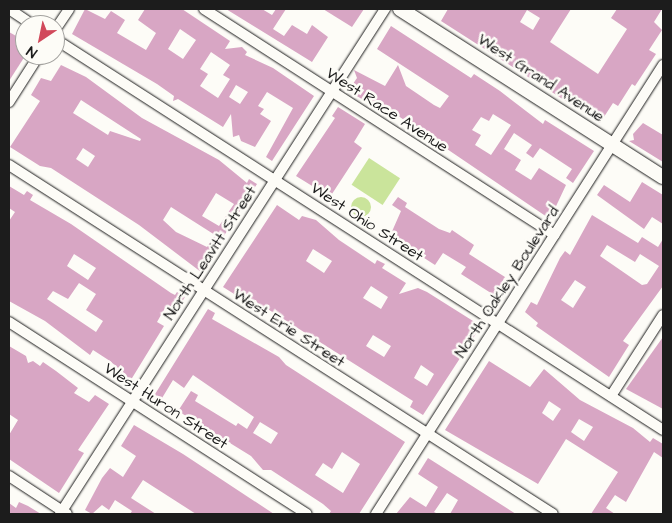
<!DOCTYPE html>
<style>
body{margin:0}
#map{position:relative;width:672px;height:523px;overflow:hidden;background:#fdfcf7;font-family:"Architects Daughter",sans-serif}
div>[style]{position:absolute}
[style*='--x']{left:calc(var(--x)*1px);top:calc(var(--y)*1px);width:calc(var(--w)*1px);rotate:calc(var(--a)*1deg)}
.green>*{inset:0;background:#cae49b;transform-origin:0 0}
.round{border-radius:50%}
.building>*{inset:0;background:#d8a6c4}
.roads{filter:drop-shadow(0 0 1px #1c1c1c) drop-shadow(0 0 1px #1c1c1c)}
.street>*{height:10px;margin:-5px;padding:0 5px;transform-origin:5px;border-radius:5px;background:#fdfcf7}
.secondary>*{height:14px;margin:-7px;padding:0 7px;transform-origin:7px;border-radius:7px;background:#fdfcf7}
span{translate:-50% -50%;white-space:nowrap;text-align:center;line-height:1.15;-webkit-text-stroke:5px #fdfcf7;paint-order:stroke}
.street-label{font-size:16px;color:#1c1c1c}
.frame{position:absolute;inset:0;border:10px solid #1c1c1c;pointer-events:none}
.north{position:absolute;left:15px;top:15px;width:50px;height:50px;box-sizing:border-box;background:#fdfcf7;border:1px solid #a3a29f;border-radius:50%;rotate:214deg;font-size:14px;font-weight:700;line-height:20px;text-align:center;color:#1c1c1c}
.north::after{content:'';display:block;margin:auto;width:18px;height:22px;background:#d1495b;clip-path:polygon(50% 0,100% 100%,50% 72%,0 100%)}
</style>
<div id="map">
<div class="green">
<div style="left:369px;top:158px;width:37px;height:32px;rotate:33deg"></div>
<div class="round" style="left:351px;top:197px;width:20px;height:20px"></div>
</div>
<div class="building">
<div style="clip-path:polygon(evenodd,85px 9px,105px 19px,111px 11px,125px 20px,117px 33px,146px 50px,156px 33px,138px 20px,145px 9px,182px 9px,230px 41px,225px 49px,242px 47px,247px 52px,245px 55px,273px 68px,314px 96px,272px 161px,266px 157px,293px 108px,267px 92px,258px 106px,264px 109px,260px 114px,271px 121px,255px 147px,241px 141px,239px 135px,233px 137px,231px 114px,223px 127px,178px 99px,173px 101px,174px 96px,157px 84px,72px 34px,85px 9px,180px 29px,196px 40px,183px 59px,168px 49px,180px 29px,85px 9px,211px 52px,230px 65px,223px 75px,230px 79px,218px 98px,200px 86px,208px 74px,200px 69px,211px 52px,85px 9px,236px 85px,248px 92px,240px 104px,229px 97px,236px 85px)"></div>
<div style="clip-path:polygon(226px 9px,262px 9px,272px 15px,276px 9px,286px 9px,273px 29px,284px 36px,292px 25px,307px 34px,312px 25px,328px 37px,312px 62px)"></div>
<div style="clip-path:polygon(323px 9px,364px 9px,352px 27px)"></div>
<div style="clip-path:polygon(evenodd,448px 9px,571px 9px,550px 42px,598px 74px,627px 29px,611px 18px,617px 9px,662px 9px,654px 22px,662px 30px,649px 50px,656px 54px,635px 86px,632px 84px,618px 106px,613px 103px,600px 123px,441px 21px,448px 9px,527px 10px,540px 18px,533px 30px,520px 22px,527px 10px)"></div>
<div style="clip-path:polygon(evenodd,391px 26px,471px 78px,474px 74px,500px 91px,543px 124px,545px 120px,594px 151px,573px 183px,566px 178px,572px 169px,540px 148px,533px 158px,526px 153px,532px 145px,514px 133px,504px 149px,521px 160px,515px 170px,531px 180px,539px 168px,566px 185px,550px 219px,388px 109px,383px 116px,381px 110px,348px 91px,357px 78px,354px 70px,385px 86px,398px 65px,406px 86px,434px 105px,440px 108px,449px 96px,377px 49px,391px 26px,493px 114px,511px 125px,491px 155px,475px 145px,481px 135px,472px 130px,481px 117px,489px 121px,493px 114px)"></div>
<div style="clip-path:polygon(9px 32px,25px 41px,25px 56px,9px 81px)"></div>
<div style="clip-path:polygon(evenodd,61px 65px,86px 77px,142px 118px,219px 160px,247px 183px,249px 179px,257px 184px,201px 272px,139px 225px,51px 168px,40px 166px,10px 147px,40px 101px,31px 95px,41px 78px,51px 81px,61px 65px,81px 100px,141px 139px,140px 141px,110px 131px,108px 135px,73px 113px,81px 100px,61px 65px,83px 148px,95px 156px,88px 167px,76px 159px,83px 148px,61px 65px,216px 193px,234px 204px,219px 226px,202px 216px,216px 193px,61px 65px,171px 207px,215px 235px,207px 247px,176px 232px,163px 220px,171px 207px)"></div>
<div style="clip-path:polygon(338px 107px,365px 124px,354px 142px,362px 148px,330px 197px,296px 176px,335px 118px,332px 116px)"></div>
<div style="clip-path:polygon(643px 123px,663px 135px,663px 162px,629px 141px,634px 140px,633px 134px)"></div>
<div style="clip-path:polygon(642px 182px,663px 195px,663px 224px,652px 217px,644px 229px,597px 195px,604px 185px,630px 202px)"></div>
<div style="clip-path:polygon(evenodd,9px 186px,24px 195px,27px 191px,33px 195px,30px 200px,71px 224px,171px 293px,175px 295px,177px 292px,185px 297px,174px 314px,165px 308px,157px 322px,164px 326px,129px 383px,121px 378px,125px 374px,110px 361px,93px 350px,90px 355px,45px 321px,9px 301px,9px 221px,15px 212px,9px 208px,9px 186px,74px 254px,96px 268px,88px 280px,67px 266px,74px 254px,9px 186px,79px 283px,96px 294px,86px 310px,103px 321px,96px 332px,47px 299px,53px 291px,68px 299px,79px 283px)"></div>
<div style="clip-path:polygon(398px 197px,407px 203px,405px 207px,439px 229px,450px 233px,452px 230px,474px 245px,469px 254px,505px 277px,494px 295px,461px 274px,466px 267px,443px 253px,435px 265px,390px 236px,401px 211px,392px 205px)"></div>
<div style="clip-path:polygon(evenodd,277px 205px,299px 220px,302px 216px,316px 220px,339px 240px,375px 264px,377px 260px,385px 264px,382px 268px,406px 283px,399px 294px,418px 288px,427px 292px,481px 326px,423px 415px,410px 407px,413px 401px,266px 308px,260px 308px,256px 300px,250px 301px,250px 294px,239px 297px,223px 287px,277px 205px,313px 249px,332px 261px,324px 273px,306px 261px,313px 249px,277px 205px,371px 286px,388px 297px,381px 309px,363px 298px,371px 286px,277px 205px,373px 335px,391px 346px,384px 357px,366px 346px,373px 335px,277px 205px,421px 365px,434px 374px,427px 386px,414px 378px,421px 365px)"></div>
<div style="clip-path:polygon(evenodd,592px 215px,638px 243px,642px 237px,658px 247px,663px 239px,663px 286px,623px 341px,629px 345px,609px 377px,536px 326px,538px 323px,525px 312px,531px 302px,537px 305px,560px 258px,565px 251px,570px 255px,592px 215px,607px 245px,635px 262px,640px 254px,659px 266px,647px 284px,642px 285px,600px 256px,607px 245px,592px 215px,575px 280px,586px 287px,573px 308px,561px 300px,575px 280px)"></div>
<div style="clip-path:polygon(evenodd,208px 309px,215px 313px,212px 319px,279px 357px,286px 365px,405px 442px,359px 514px,329px 514px,331px 511px,323px 504px,271px 470px,263px 470px,251px 456px,178px 411px,191px 391px,198px 395px,195px 401px,236px 426px,238px 423px,247px 429px,254px 417px,193px 375px,184px 388px,173px 380px,159px 403px,152px 399px,208px 309px,260px 422px,278px 433px,271px 444px,253px 433px,260px 422px,208px 309px,342px 452px,360px 464px,343px 493px,315px 475px,323px 463px,332px 469px,342px 452px)"></div>
<div style="clip-path:polygon(663px 337px,663px 409px,626px 389px)"></div>
<div style="clip-path:polygon(9px 346px,26px 356px,28px 363px,33px 361px,40px 366px,43px 362px,56px 371px,78px 388px,74px 393px,89px 402px,95px 395px,109px 404px,78px 450px,84px 453px,59px 493px,9px 459px,9px 435px,18px 420px,9px 414px)"></div>
<div style="clip-path:polygon(evenodd,489px 361px,530px 387px,544px 369px,580px 400px,633px 428px,650px 442px,653px 438px,663px 444px,663px 458px,654px 452px,626px 502px,615px 495px,606px 508px,615px 514px,591px 514px,618px 472px,566px 439px,538px 484px,445px 430px,489px 361px,549px 401px,561px 409px,553px 421px,542px 413px,549px 401px,489px 361px,579px 419px,593px 427px,584px 441px,571px 432px,579px 419px)"></div>
<div style="clip-path:polygon(134px 425px,183px 454px,274px 514px,196px 514px,143px 480px,131px 498px,156px 514px,130px 514px,132px 511px,115px 500px,109px 510px,102px 505px,92px 514px,85px 510px,102px 478px,110px 468px,123px 477px,136px 456px,121px 446px)"></div>
<div style="clip-path:polygon(428px 458px,469px 484px,516px 514px,450px 514px,458px 500px,447px 493px,434px 512px,438px 514px,396px 514px,410px 497px,426px 507px,438px 487px,418px 474px)"></div>
<div style="clip-path:polygon(19px 502px,28px 506px,41px 514px,9px 514px,9px 503px,16px 508px)"></div>
</div>
<div class="roads">
<div class="street">
<div style="--x:9;--y:9;--w:29;--a:34"></div>
<div style="--x:204;--y:9;--w:417;--a:32.8"></div>
<div style="--x:55;--y:30;--w:25;--a:-56"></div>
<div style="--x:55;--y:39;--w:723;--a:32.74"></div>
<div style="--x:9;--y:102;--w:56;--a:-57.4"></div>
<div style="--x:9;--y:165;--w:646;--a:32.68"></div>
<div style="--x:9;--y:322;--w:354;--a:32.8"></div>
<div style="--x:611;--y:396;--w:96;--a:-57.3"></div>
<div style="--x:9;--y:476;--w:69;--a:33.2"></div>
<div style="--x:60;--y:514;--w:601;--a:-57.24"></div>
<div style="--x:376;--y:514;--w:533;--a:-57.41"></div>
</div>
<div class="secondary">
<div style="--x:400;--y:9;--w:312;--a:32.6"></div>
</div>
</div>
<div class="street-label">
<span style="left:541px;top:78px;rotate:33deg">West Grand Avenue</span>
<span style="left:387px;top:110px;rotate:33deg">West Race Avenue</span>
<span style="left:367px;top:222px;rotate:33deg">West Ohio Street</span>
<span style="left:210px;top:253px;rotate:-57deg">North Leavitt Street</span>
<span style="left:507px;top:282px;rotate:-57deg">North Oakley Boulevard</span>
<span style="left:289px;top:328px;rotate:33deg">West Erie Street</span>
<span style="left:166px;top:406px;rotate:33deg">West Huron Street</span>
</div>
<div class="frame"></div>
<div class="north">N</div>
</div>
